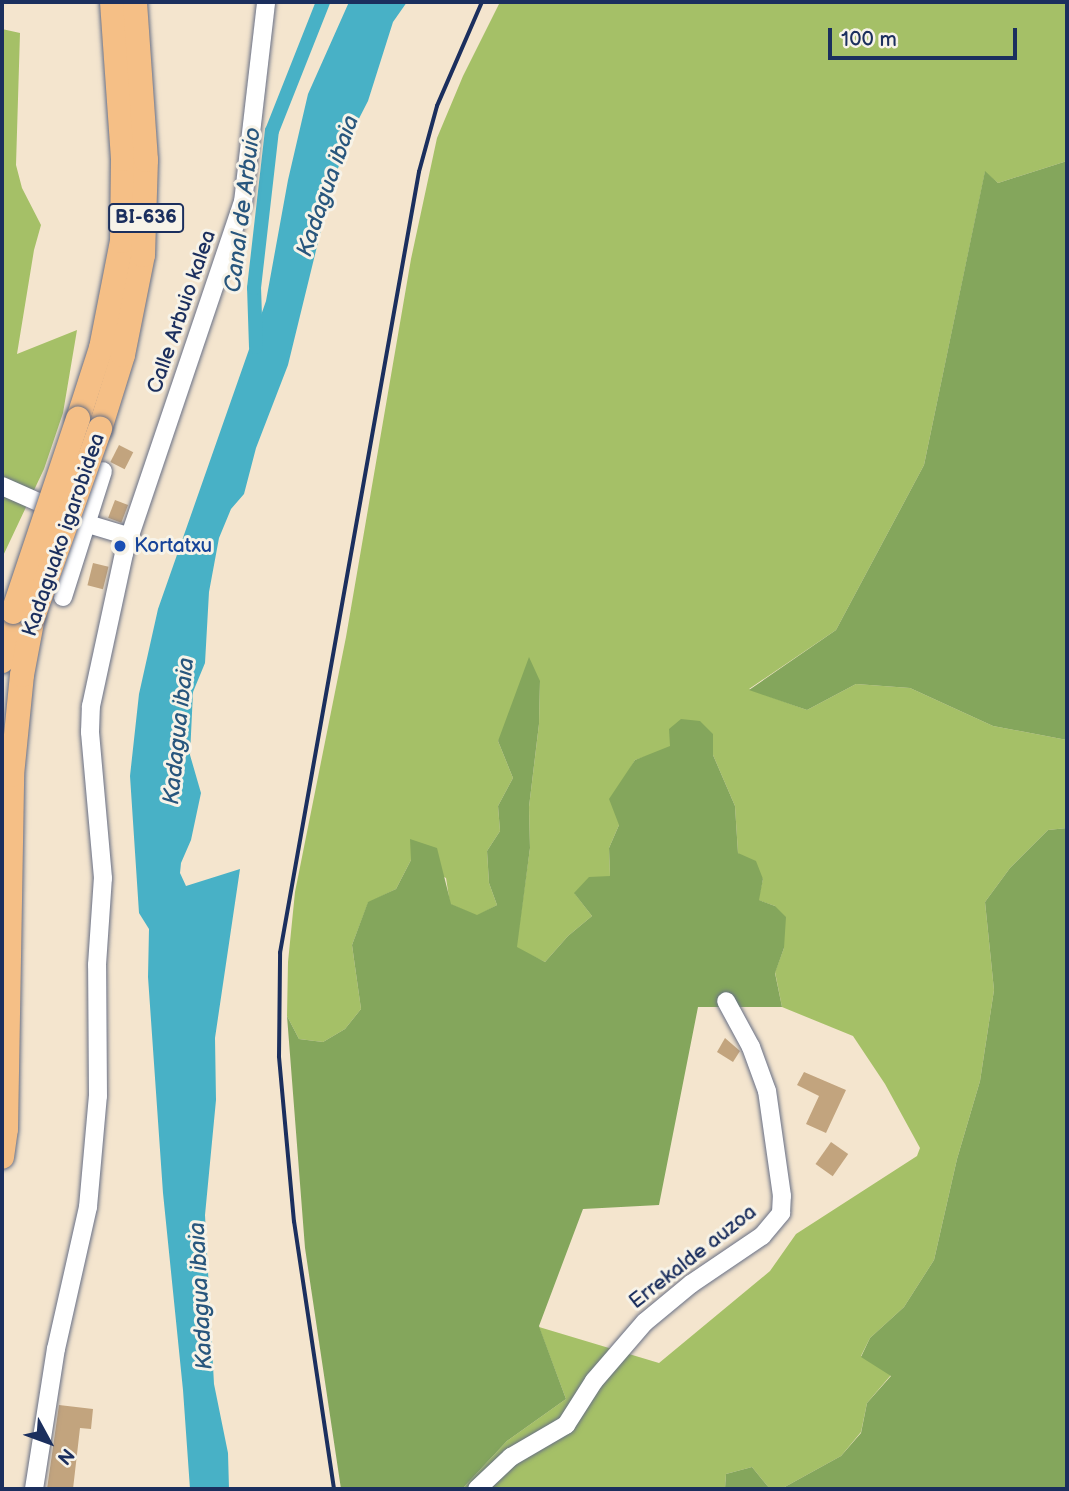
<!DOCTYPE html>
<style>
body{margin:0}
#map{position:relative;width:1069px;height:1491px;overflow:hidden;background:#f4e5ce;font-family:"Balsamiq Sans",sans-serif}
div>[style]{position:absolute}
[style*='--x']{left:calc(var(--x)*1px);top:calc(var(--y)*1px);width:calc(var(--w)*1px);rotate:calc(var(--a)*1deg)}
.green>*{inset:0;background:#a5c067}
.forest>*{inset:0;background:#84a65c}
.water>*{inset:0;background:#48b1c6}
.canal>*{height:14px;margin:-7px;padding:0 7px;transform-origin:7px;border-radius:7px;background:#48b1c6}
.building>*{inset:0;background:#c2a47e;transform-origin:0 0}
.roads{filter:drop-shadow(0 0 2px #676f85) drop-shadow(0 0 2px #676f85)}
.minor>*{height:18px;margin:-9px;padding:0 9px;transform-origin:9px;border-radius:9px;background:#fff}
.highway>*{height:24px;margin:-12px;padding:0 12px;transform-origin:12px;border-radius:12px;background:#f5bf86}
.rail>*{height:3.5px;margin:-1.75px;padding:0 1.75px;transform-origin:1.75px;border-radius:1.75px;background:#1b2f5e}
.bridges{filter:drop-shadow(0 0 2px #676f85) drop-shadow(0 0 2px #676f85)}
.highway-bridge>*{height:24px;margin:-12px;padding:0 12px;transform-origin:12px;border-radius:12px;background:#f5bf86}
.dots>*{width:19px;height:19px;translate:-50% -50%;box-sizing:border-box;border:4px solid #f7f3e8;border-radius:50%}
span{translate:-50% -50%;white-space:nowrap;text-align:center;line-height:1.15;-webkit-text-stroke:6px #f7f3e8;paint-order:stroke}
.shield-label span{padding:2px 5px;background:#f7f3e8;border:2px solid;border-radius:5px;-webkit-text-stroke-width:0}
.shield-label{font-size:19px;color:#1b2f5e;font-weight:700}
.street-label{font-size:21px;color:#1b2f5e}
.transit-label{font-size:21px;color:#164399}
.left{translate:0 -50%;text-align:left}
.water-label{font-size:23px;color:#28567d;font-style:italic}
.frame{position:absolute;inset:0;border:4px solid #1b2f5e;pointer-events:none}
.north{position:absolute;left:14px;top:1407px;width:70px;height:70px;-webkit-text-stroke:5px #f7f3e8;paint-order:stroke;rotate:131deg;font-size:19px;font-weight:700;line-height:28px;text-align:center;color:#1b2f5e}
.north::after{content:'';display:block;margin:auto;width:24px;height:32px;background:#1b2f5e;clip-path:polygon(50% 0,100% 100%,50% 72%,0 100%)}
.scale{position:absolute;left:828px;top:28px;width:189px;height:32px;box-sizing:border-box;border:4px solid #1b2f5e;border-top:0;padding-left:9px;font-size:21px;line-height:24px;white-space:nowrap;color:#1b2f5e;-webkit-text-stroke:5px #f7f3e8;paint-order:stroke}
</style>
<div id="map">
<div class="green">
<div style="clip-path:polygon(500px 2px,1067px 2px,1067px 161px,998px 183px,985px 172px,924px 465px,836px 630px,749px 689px,807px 710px,856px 684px,910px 688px,993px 726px,1067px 740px,1067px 828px,1048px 830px,1010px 868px,985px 902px,994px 990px,980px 1081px,957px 1159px,934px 1260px,904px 1307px,870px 1338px,861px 1356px,891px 1375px,867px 1403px,861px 1432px,841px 1456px,781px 1489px,770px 1489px,752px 1467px,726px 1474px,725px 1489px,462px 1489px,507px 1441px,566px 1399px,539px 1327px,659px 1363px,770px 1271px,796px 1234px,917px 1156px,920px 1148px,885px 1084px,853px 1036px,782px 1007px,775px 972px,784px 948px,775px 906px,758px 900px,763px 879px,738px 853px,735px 806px,713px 755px,713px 734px,635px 760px,624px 779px,619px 825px,609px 848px,610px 876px,575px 894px,592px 916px,568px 936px,545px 962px,516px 948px,530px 848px,529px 807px,539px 724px,540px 681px,498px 741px,513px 778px,498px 806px,500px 831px,487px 851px,489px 883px,497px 905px,477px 916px,450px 904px,446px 878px,411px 860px,396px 889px,368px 903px,352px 945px,361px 1009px,345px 1029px,323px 1042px,299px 1039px,287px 1016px,288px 962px,295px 892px,346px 637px,411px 259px,437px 138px,463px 76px)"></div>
<div style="clip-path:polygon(2px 29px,20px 33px,16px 165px,22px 188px,41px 225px,34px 250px,17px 354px,77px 330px,63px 413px,44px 469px,2px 558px)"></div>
</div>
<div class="forest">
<div style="clip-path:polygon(1067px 161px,1067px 740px,993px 726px,910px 688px,856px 684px,807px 710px,749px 690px,836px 630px,924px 465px,985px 171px,998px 183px)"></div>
<div style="clip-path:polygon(529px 657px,540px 681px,539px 724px,529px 807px,530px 848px,517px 947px,545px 962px,568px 936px,592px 916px,574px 893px,589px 877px,610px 876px,609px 848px,619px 825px,609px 799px,635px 760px,670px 746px,669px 729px,681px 719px,700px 721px,713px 734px,713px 755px,735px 806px,738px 853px,756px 861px,763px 879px,759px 900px,775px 906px,786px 917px,784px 948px,775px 973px,782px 1007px,698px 1007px,659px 1205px,583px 1209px,539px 1326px,566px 1399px,507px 1441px,462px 1489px,341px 1489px,305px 1248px,287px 1016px,299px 1039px,323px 1042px,345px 1029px,361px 1009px,352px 945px,368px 902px,396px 889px,411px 860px,410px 839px,437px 848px,451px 904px,477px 915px,497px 905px,489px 883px,487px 851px,500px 831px,498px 806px,513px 778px,498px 741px)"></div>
<div style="clip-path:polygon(1067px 828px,1067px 1489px,781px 1489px,841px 1456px,861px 1433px,867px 1403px,891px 1376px,861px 1357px,870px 1338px,904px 1307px,934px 1260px,957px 1159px,980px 1081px,994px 990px,985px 902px,1010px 868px,1048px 830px)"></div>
<div style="clip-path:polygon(752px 1467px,770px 1489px,725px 1489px,726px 1474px)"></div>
</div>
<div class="water">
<div style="clip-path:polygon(349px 2px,407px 2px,393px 22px,368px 101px,349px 138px,332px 185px,288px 365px,256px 448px,244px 494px,231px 509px,219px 538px,209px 592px,205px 663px,193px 692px,190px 755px,201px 793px,191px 840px,181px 863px,180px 873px,186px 886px,240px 869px,215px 1038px,216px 1100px,205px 1215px,214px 1384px,228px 1453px,229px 1489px,190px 1489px,183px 1390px,163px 1193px,148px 977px,149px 929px,139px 913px,130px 776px,139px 694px,158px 609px,266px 301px,288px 180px,308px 94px)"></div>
</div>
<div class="canal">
<div style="--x:256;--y:347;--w:59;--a:-91.9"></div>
<div style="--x:254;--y:288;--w:158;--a:-83.5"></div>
<div style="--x:272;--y:131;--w:139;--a:-68.4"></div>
</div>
<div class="building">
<div style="left:119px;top:445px;width:16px;height:19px;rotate:27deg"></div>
<div style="left:115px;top:500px;width:14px;height:19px;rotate:21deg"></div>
<div style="left:93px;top:563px;width:16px;height:23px;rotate:14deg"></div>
<div style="clip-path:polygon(725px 1038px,740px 1051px,733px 1062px,717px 1052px)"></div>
<div style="clip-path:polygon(804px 1072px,846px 1090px,826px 1133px,806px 1124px,819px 1096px,797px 1085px)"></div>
<div style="left:831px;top:1142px;width:21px;height:27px;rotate:35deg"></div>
<div style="clip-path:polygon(59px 1405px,93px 1409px,91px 1429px,80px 1428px,73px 1489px,47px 1489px)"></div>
</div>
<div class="roads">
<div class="minor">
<div style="--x:2;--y:486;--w:94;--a:23.8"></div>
<div style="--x:88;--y:524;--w:45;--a:16.8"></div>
<div style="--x:63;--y:597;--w:132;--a:-72.4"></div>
<div style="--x:34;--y:1489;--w:142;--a:-81.1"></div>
<div style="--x:56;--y:1349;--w:146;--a:-77.3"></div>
<div style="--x:88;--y:1207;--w:111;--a:-84.9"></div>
<div style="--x:98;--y:1096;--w:131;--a:-90.4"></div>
<div style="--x:97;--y:965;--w:87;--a:-86.1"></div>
<div style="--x:103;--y:878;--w:147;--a:-95.1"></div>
<div style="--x:90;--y:732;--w:26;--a:-88"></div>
<div style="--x:91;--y:706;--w:157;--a:-77.8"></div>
<div style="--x:124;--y:553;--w:371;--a:-71.3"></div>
<div style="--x:243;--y:202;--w:201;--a:-83.4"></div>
<div style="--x:477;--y:1489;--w:47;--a:-43.3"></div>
<div style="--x:511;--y:1457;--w:64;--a:-30.2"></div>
<div style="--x:566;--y:1425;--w:52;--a:-57.5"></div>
<div style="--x:594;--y:1381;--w:78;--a:-49.2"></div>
<div style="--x:645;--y:1322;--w:60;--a:-39.6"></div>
<div style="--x:691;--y:1284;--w:86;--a:-34.1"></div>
<div style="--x:762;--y:1236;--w:30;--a:-50"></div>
<div style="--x:781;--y:1213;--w:17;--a:-87"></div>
<div style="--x:782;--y:1196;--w:106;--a:-98.1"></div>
<div style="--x:767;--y:1091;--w:47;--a:-110"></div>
<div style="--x:751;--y:1047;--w:52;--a:-118.5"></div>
</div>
<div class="highway">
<div style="--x:78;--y:419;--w:75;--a:-72.1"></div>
<div style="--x:101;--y:348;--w:109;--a:-78.9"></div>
<div style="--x:122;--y:241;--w:82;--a:-89.3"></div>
<div style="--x:123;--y:159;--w:157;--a:-94"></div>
<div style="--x:100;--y:429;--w:77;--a:-72.7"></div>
<div style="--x:123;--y:355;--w:102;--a:-78.7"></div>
<div style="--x:143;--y:255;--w:95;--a:-88.2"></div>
<div style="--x:146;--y:160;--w:158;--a:-94"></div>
<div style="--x:2;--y:661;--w:50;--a:-77.3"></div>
<div style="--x:2;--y:1157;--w:28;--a:-82"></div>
<div style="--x:6;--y:1129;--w:354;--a:-89"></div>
<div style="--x:12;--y:775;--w:100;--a:-84.3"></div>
<div style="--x:22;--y:675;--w:59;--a:-79.3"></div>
</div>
</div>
<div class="rail">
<div style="--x:334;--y:1489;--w:270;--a:-98.5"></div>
<div style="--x:294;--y:1222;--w:166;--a:-95.2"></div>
<div style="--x:279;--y:1057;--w:104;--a:-89.4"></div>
<div style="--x:280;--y:953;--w:793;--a:-79.91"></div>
<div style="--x:419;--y:172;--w:68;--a:-74.7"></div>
<div style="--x:437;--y:106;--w:113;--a:-66.6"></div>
</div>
<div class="bridges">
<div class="highway-bridge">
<div style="--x:13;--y:612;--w:204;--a:-71.4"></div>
<div style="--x:33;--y:617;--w:200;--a:-70.4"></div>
</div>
</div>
<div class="dots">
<div style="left:120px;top:546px;background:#1a4fb4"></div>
</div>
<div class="shield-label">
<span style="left:146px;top:218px">BI-636</span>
</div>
<div class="street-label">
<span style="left:182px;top:312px;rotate:-71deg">Calle Arbuio kalea</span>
<span style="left:64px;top:535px;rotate:-71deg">Kadaguako igarobidea</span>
<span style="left:693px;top:1257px;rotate:-38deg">Errekalde auzoa</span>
</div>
<div class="transit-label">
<span class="left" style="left:134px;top:546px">Kortatxu</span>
</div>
<div class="water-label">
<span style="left:328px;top:186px;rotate:-71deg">Kadagua ibaia</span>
<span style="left:243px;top:210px;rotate:-83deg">Canal de Arbuio</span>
<span style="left:179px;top:731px;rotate:-84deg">Kadagua ibaia</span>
<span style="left:201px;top:1296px;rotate:-93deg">Kadagua ibaia</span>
</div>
<div class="frame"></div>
<div class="north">N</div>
<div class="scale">100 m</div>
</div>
